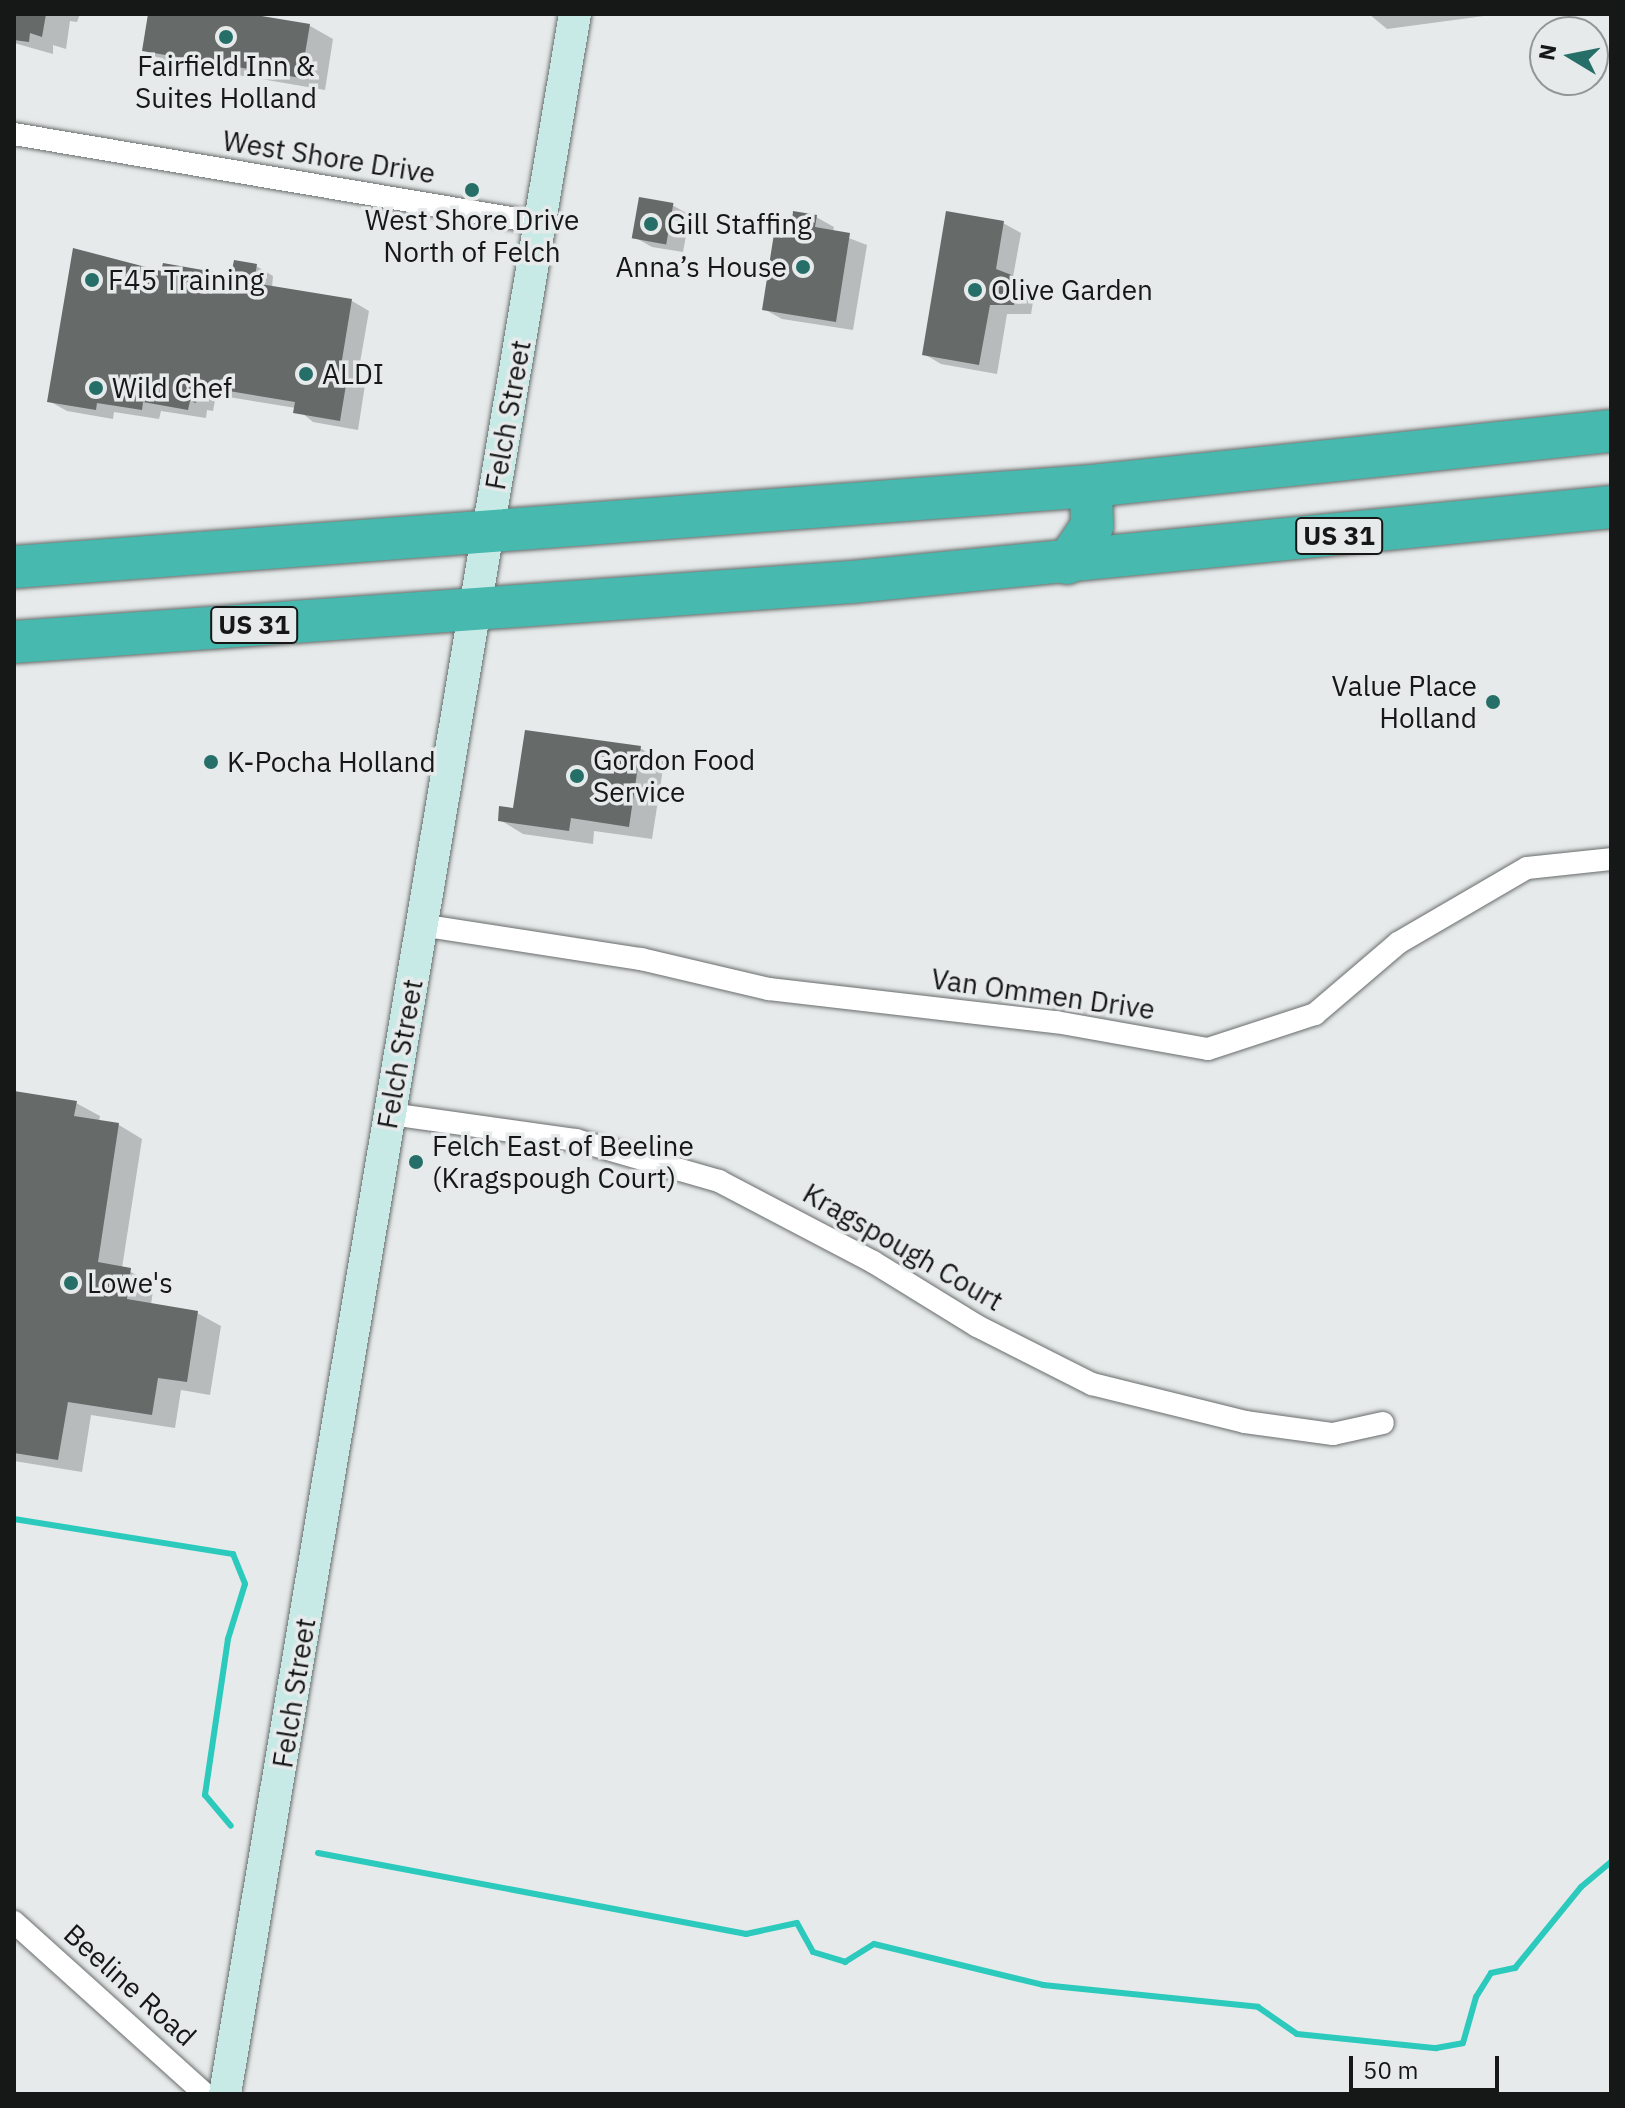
<!DOCTYPE html>
<meta charset="utf-8">
<style>
body{margin:0}
#map{position:relative;width:1625px;height:2108px;overflow:hidden;background:#e6eaea;font-family:"IBM Plex Sans",sans-serif}
div>[style]{position:absolute}
[style*='--x']{left:calc(var(--x)*1px);top:calc(var(--y)*1px);width:calc(var(--w)*1px);rotate:calc(var(--a)*1deg)}
.shadow>*{inset:0;background:#0003}
.stream>*{height:6px;margin:-3px;padding:0 3px;transform-origin:3px;border-radius:3px;background:#2bcabd}
.building>*{inset:0;background:#666a69;transform-origin:0 0}
.roads{filter:drop-shadow(0 0 2px #696d6c) drop-shadow(0 0 2px #696d6c)}
.street>*{height:22px;margin:-11px;padding:0 11px;transform-origin:11px;border-radius:11px;background:#fff}
.secondary>*{height:32px;margin:-16px;padding:0 16px;transform-origin:16px;border-radius:16px;background:#c8eae7}
.highway>*{height:42px;margin:-21px;padding:0 21px;transform-origin:21px;border-radius:21px;background:#48b9ae}
.dots>*{width:22px;height:22px;translate:-50% -50%;box-sizing:border-box;border:4px solid #e6eaea;border-radius:50%}
span{translate:-50% -50%;white-space:nowrap;text-align:center;line-height:1.15;-webkit-text-stroke:7px #e6eaea;paint-order:stroke}
.shield-label span{padding:2px 6px;background:#e6eaea;border:2px solid;border-radius:6px;-webkit-text-stroke-width:0}
.shield-label{font-size:26px;color:#161717;font-weight:700}
.poi-label{font-size:28px;color:#161717}
.left{translate:0 -50%;text-align:left}
.right{translate:-100% -50%;text-align:right}
.street-label{font-size:28px;color:#161717}
.frame{position:absolute;inset:0;border:16px solid #161717;pointer-events:none}
.north{position:absolute;left:1529px;top:16px;width:80px;height:80px;box-sizing:border-box;background:#e6eaea;border:2px solid #939696;border-radius:50%;rotate:280deg;font-size:22px;font-weight:700;line-height:32px;text-align:center;color:#161717}
.north::after{content:'';display:block;margin:auto;width:28px;height:36px;background:#266f68;clip-path:polygon(50% 0,100% 100%,50% 72%,0 100%)}
.scale{position:absolute;left:1349px;top:2056px;width:150px;height:36px;box-sizing:border-box;border:4px solid #161717;border-top:0;padding-left:10px;font-size:24px;line-height:28px;white-space:nowrap;color:#161717;-webkit-text-stroke:6px #e6eaea;paint-order:stroke}
</style>
<div id="map">
<div class="shadow">
<div style="clip-path:polygon(14px 14px,80px 14px,77px 22px,70px 21px,66px 49px,53px 45px,53px 54px,14px 43px)"></div>
<div style="clip-path:polygon(150px 14px,238px 14px,310px 26px,333px 39px,325px 90px,167px 63px,144px 50px)"></div>
<div style="clip-path:polygon(1369px 14px,1499px 14px,1387px 29px)"></div>
<div style="clip-path:polygon(672px 205px,690px 215px,683px 252px,652px 247px,634px 237px)"></div>
<div style="clip-path:polygon(816px 217px,834px 227px,833px 232px,867px 245px,853px 330px,782px 319px,764px 309px,793px 225px)"></div>
<div style="clip-path:polygon(1003px 223px,1021px 233px,1013px 277px,1035px 290px,1031px 314px,1007px 314px,997px 374px,941px 364px,924px 354px)"></div>
<div style="clip-path:polygon(256px 266px,273px 276px,272px 288px,352px 301px,369px 311px,357px 380px,365px 385px,358px 430px,313px 422px,296px 408px,216px 395px,213px 411px,207px 410px,206px 418px,161px 411px,159px 419px,114px 412px,113px 419px,67px 411px,49px 401px,163px 273px,233px 277px)"></div>
<div style="clip-path:polygon(640px 748px,664px 762px,652px 839px,594px 831px,593px 844px,523px 834px,500px 820px)"></div>
<div style="clip-path:polygon(14px 1093px,76px 1103px,100px 1116px,99px 1122px,119px 1125px,142px 1139px,122px 1268px,154px 1283px,151px 1305px,197px 1313px,221px 1326px,210px 1395px,181px 1390px,175px 1428px,91px 1415px,82px 1472px,14px 1461px)"></div>
</div>
<div class="stream">
<div style="--x:14;--y:1519;--w:222;--a:9.1"></div>
<div style="--x:233;--y:1554;--w:32;--a:68"></div>
<div style="--x:245;--y:1584;--w:58;--a:107.2"></div>
<div style="--x:228;--y:1639;--w:158;--a:98.4"></div>
<div style="--x:205;--y:1795;--w:40;--a:50"></div>
<div style="--x:318;--y:1853;--w:436;--a:10.7"></div>
<div style="--x:746;--y:1934;--w:52;--a:-12.2"></div>
<div style="--x:797;--y:1923;--w:33;--a:61"></div>
<div style="--x:813;--y:1952;--w:34;--a:17"></div>
<div style="--x:845;--y:1962;--w:34;--a:-32"></div>
<div style="--x:874;--y:1944;--w:174;--a:13.6"></div>
<div style="--x:1043;--y:1985;--w:216;--a:5.8"></div>
<div style="--x:1258;--y:2007;--w:47;--a:34.7"></div>
<div style="--x:1297;--y:2034;--w:140;--a:5.8"></div>
<div style="--x:1436;--y:2048;--w:27;--a:-10"></div>
<div style="--x:1463;--y:2043;--w:48;--a:-74.2"></div>
<div style="--x:1476;--y:1997;--w:28;--a:-58"></div>
<div style="--x:1491;--y:1973;--w:25;--a:-12"></div>
<div style="--x:1515;--y:1968;--w:104;--a:-50.8"></div>
<div style="--x:1581;--y:1887;--w:39;--a:-40"></div>
</div>
<div class="building">
<div style="clip-path:polygon(14px 14px,46px 14px,42px 37px,30px 33px,29px 42px,14px 40px)"></div>
<div style="clip-path:polygon(148px 14px,250px 14px,310px 24px,301px 78px,142px 51px)"></div>
<div style="left:639px;top:197px;width:35px;height:42px;rotate:10deg"></div>
<div style="clip-path:polygon(793px 211px,817px 215px,815px 227px,850px 233px,836px 322px,762px 310px,776px 221px,792px 223px)"></div>
<div style="clip-path:polygon(946px 211px,1004px 221px,996px 269px,1019px 278px,1014px 305px,990px 305px,979px 365px,922px 355px)"></div>
<div style="clip-path:polygon(73px 248px,161px 271px,163px 263px,231px 275px,234px 260px,257px 264px,254px 283px,352px 299px,340px 372px,348px 373px,340px 421px,293px 413px,295px 402px,199px 386px,196px 403px,190px 401px,188px 410px,143px 402px,142px 410px,97px 403px,96px 410px,47px 402px)"></div>
<div style="clip-path:polygon(525px 730px,641px 746px,629px 827px,571px 818px,569px 831px,498px 821px,499px 806px,513px 808px)"></div>
<div style="clip-path:polygon(14px 1091px,77px 1101px,74px 1116px,119px 1123px,98px 1262px,131px 1268px,127px 1299px,198px 1311px,187px 1382px,158px 1378px,152px 1415px,68px 1402px,58px 1460px,14px 1453px)"></div>
</div>
<div class="roads">
<div class="street">
<div style="--x:14;--y:134;--w:533;--a:9.6"></div>
<div style="--x:421;--y:925;--w:223;--a:8.8"></div>
<div style="--x:641;--y:959;--w:131;--a:13.2"></div>
<div style="--x:769;--y:989;--w:289;--a:6.6"></div>
<div style="--x:1056;--y:1022;--w:154;--a:10.1"></div>
<div style="--x:1208;--y:1049;--w:113;--a:-18.1"></div>
<div style="--x:1315;--y:1014;--w:109;--a:-40.5"></div>
<div style="--x:1398;--y:943;--w:149;--a:-30.2"></div>
<div style="--x:1527;--y:868;--w:84;--a:-6.1"></div>
<div style="--x:390;--y:1114;--w:188;--a:8"></div>
<div style="--x:576;--y:1140;--w:149;--a:16"></div>
<div style="--x:719;--y:1181;--w:174;--a:27.7"></div>
<div style="--x:873;--y:1262;--w:122;--a:31.6"></div>
<div style="--x:977;--y:1326;--w:129;--a:26.8"></div>
<div style="--x:1092;--y:1384;--w:158;--a:13.9"></div>
<div style="--x:1245;--y:1422;--w:89;--a:7.8"></div>
<div style="--x:1333;--y:1434;--w:51;--a:-12.4"></div>
<div style="--x:14;--y:1922;--w:257;--a:42"></div>
</div>
<div class="secondary">
<div style="--x:225;--y:2094;--w:2109;--a:-80.45"></div>
</div>
<div class="highway">
<div style="--x:1067;--y:563;--w:45;--a:-56"></div>
<div style="--x:1092;--y:526;--w:40;--a:-91.4"></div>
<div style="--x:14;--y:567;--w:1080;--a:-4.3"></div>
<div style="--x:1091;--y:486;--w:523;--a:-6.04"></div>
<div style="--x:14;--y:642;--w:840;--a:-4.1"></div>
<div style="--x:852;--y:582;--w:763;--a:-5.64"></div>
</div>
</div>
<div class="dots">
<div style="left:226px;top:37px;background:#266f68"></div>
<div style="left:472px;top:190px;background:#266f68"></div>
<div style="left:651px;top:224px;background:#266f68"></div>
<div style="left:803px;top:267px;background:#266f68"></div>
<div style="left:92px;top:280px;background:#266f68"></div>
<div style="left:975px;top:290px;background:#266f68"></div>
<div style="left:306px;top:374px;background:#266f68"></div>
<div style="left:96px;top:388px;background:#266f68"></div>
<div style="left:1493px;top:702px;background:#266f68"></div>
<div style="left:211px;top:762px;background:#266f68"></div>
<div style="left:577px;top:776px;background:#266f68"></div>
<div style="left:416px;top:1162px;background:#266f68"></div>
<div style="left:71px;top:1283px;background:#266f68"></div>
</div>
<div class="shield-label">
<span style="left:1339px;top:536px">US 31</span>
<span style="left:254px;top:625px">US 31</span>
</div>
<div class="poi-label">
<span style="left:226px;top:82px">Fairfield Inn &amp;<br>Suites Holland</span>
<span style="left:472px;top:236px">West Shore Drive<br>North of Felch</span>
<span class="left" style="left:667px;top:224px">Gill Staffing</span>
<span class="right" style="left:787px;top:267px">Anna’s House</span>
<span class="left" style="left:108px;top:280px">F45 Training</span>
<span class="left" style="left:991px;top:290px">Olive Garden</span>
<span class="left" style="left:322px;top:374px">ALDI</span>
<span class="left" style="left:112px;top:388px">Wild Chef</span>
<span class="right" style="left:1477px;top:702px">Value Place<br>Holland</span>
<span class="left" style="left:593px;top:776px">Gordon Food<br>Service</span>
<span class="left" style="left:227px;top:762px">K-Pocha Holland</span>
<span class="left" style="left:432px;top:1162px">Felch East of Beeline<br>(Kragspough Court)</span>
<span class="left" style="left:87px;top:1283px">Lowe's</span>
</div>
<div class="street-label">
<span style="left:329px;top:157px;rotate:9deg">West Shore Drive</span>
<span style="left:508px;top:415px;rotate:-80deg">Felch Street</span>
<span style="left:1043px;top:994px;rotate:8deg">Van Ommen Drive</span>
<span style="left:400px;top:1054px;rotate:-80deg">Felch Street</span>
<span style="left:903px;top:1247px;rotate:30deg">Kragspough Court</span>
<span style="left:294px;top:1693px;rotate:-81deg">Felch Street</span>
<span style="left:130px;top:1985px;rotate:42deg">Beeline Road</span>
</div>
<div class="frame"></div>
<div class="north">N</div>
<div class="scale">50 m</div>
</div>
